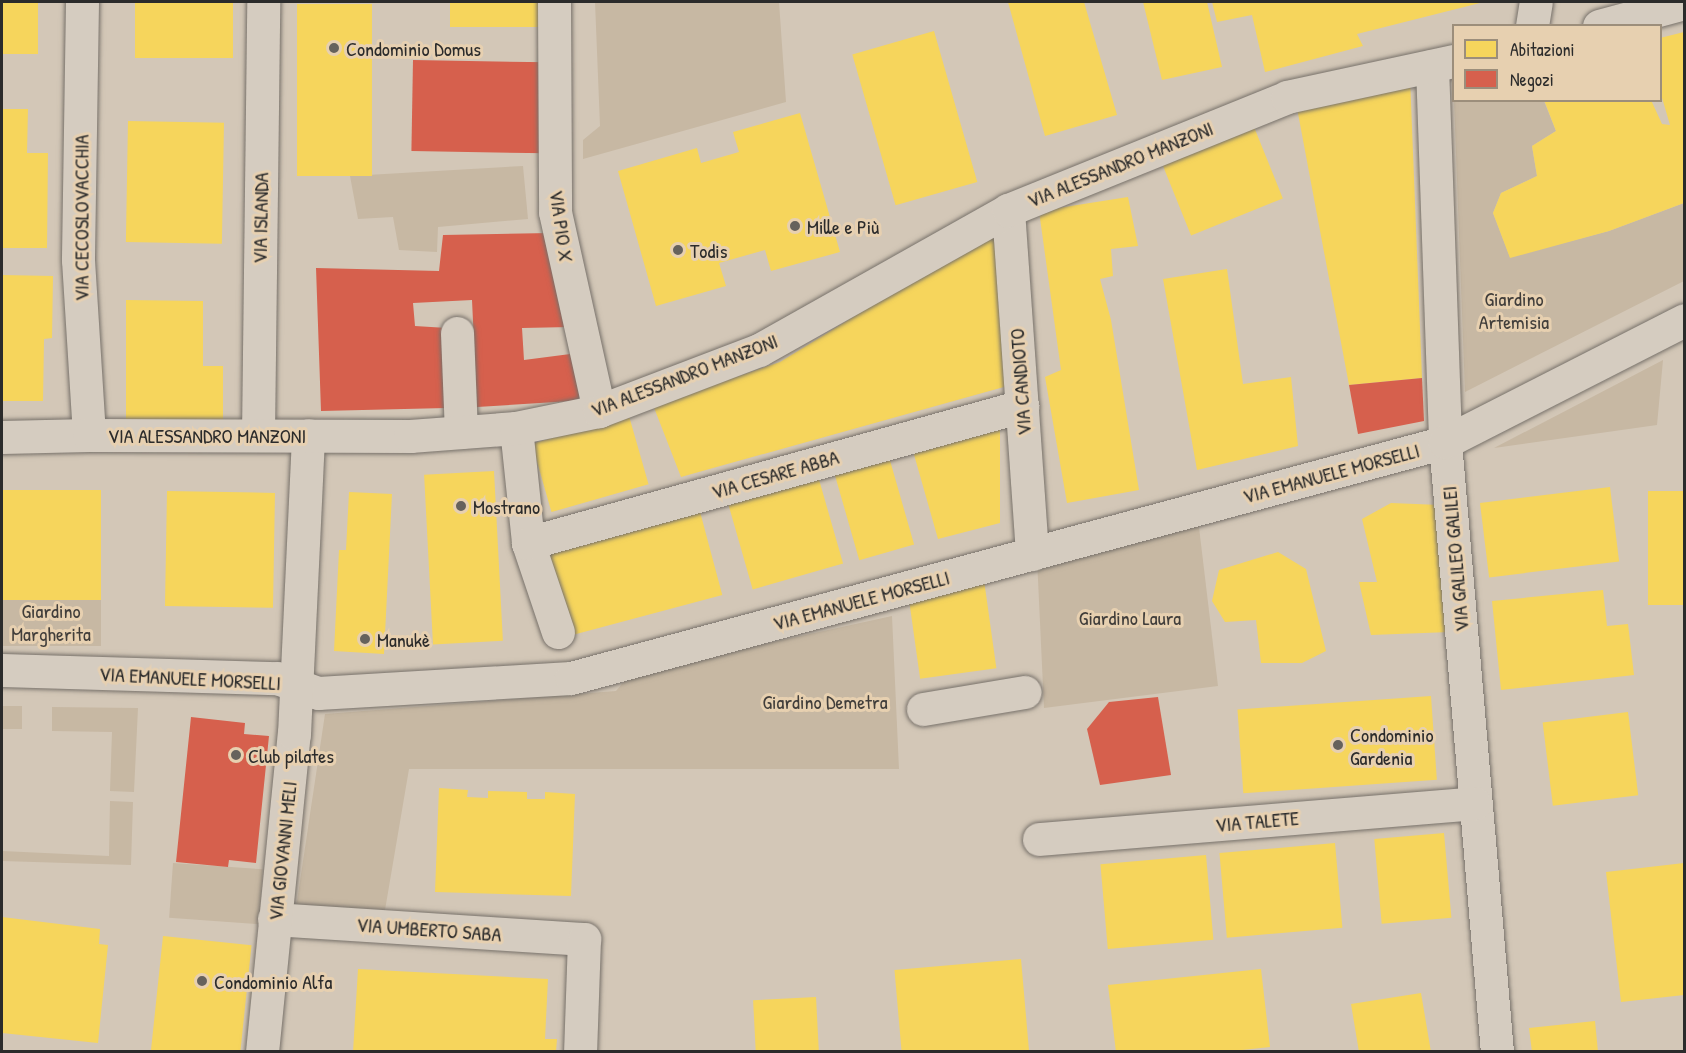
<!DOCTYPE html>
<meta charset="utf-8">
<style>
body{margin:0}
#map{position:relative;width:1686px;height:1053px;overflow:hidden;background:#d3c7b7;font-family:"Patrick Hand",sans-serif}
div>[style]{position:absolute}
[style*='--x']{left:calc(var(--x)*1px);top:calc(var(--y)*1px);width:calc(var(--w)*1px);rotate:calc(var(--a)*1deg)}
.green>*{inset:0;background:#c7b8a3;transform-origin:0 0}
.homes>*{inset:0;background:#f6d55c;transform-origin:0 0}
.shops>*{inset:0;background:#d6604d;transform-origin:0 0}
.roads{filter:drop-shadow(0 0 2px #77716a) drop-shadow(0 0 2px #77716a)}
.street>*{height:33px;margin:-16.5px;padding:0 16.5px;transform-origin:16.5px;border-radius:16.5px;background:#d5ccc0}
.secondary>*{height:33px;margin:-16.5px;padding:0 16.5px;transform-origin:16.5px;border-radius:16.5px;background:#d5ccc0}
.dots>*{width:16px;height:16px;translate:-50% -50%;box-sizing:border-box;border:3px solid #e7d0b0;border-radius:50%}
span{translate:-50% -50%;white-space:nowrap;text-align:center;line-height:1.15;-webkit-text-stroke:6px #e7d0b0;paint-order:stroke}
.poi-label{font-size:20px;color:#2b2b2b}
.left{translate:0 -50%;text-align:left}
.street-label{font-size:20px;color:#2b2b2b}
.park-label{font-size:20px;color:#413e3b}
.frame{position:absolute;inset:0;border:3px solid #2b2b2b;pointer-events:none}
.legend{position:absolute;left:1452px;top:24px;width:210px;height:78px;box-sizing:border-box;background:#e7d0b0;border:2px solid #9c8e7b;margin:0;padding:8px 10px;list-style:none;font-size:18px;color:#2b2b2b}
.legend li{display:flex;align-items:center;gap:12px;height:30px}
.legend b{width:30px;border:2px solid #9c8e7b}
</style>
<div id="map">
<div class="green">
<div style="clip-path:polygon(595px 2px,779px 2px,786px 102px,583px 159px,583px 140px,600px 126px)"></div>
<div style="clip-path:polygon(1454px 101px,1544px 101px,1556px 131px,1532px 146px,1537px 176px,1501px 193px,1493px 213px,1510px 257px,1609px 231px,1684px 203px,1684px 281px,1465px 392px)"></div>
<div style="clip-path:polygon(523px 166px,528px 219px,438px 227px,437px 252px,399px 250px,393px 217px,358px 219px,350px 176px)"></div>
<div style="clip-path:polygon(1663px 360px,1657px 425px,1494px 448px)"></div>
<div style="clip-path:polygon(1198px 519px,1218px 686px,1044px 708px,1037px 558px)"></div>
<div style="left:2px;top:600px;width:99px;height:46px"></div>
<div style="clip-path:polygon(892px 616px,899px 769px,409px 769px,385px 910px,296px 908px,325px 714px,616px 691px,631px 673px)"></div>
<div style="left:2px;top:706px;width:20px;height:23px"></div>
<div style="clip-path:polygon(52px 707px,138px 708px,134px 792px,110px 791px,112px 732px,52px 731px)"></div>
<div style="clip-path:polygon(110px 801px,133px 802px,131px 865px,2px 861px,2px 851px,109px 856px)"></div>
<div style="left:173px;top:863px;width:90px;height:55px;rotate:4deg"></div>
</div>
<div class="homes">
<div style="left:2px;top:2px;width:36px;height:52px"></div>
<div style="left:135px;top:2px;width:98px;height:56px"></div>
<div style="left:450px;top:2px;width:97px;height:25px"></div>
<div style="clip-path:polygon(1008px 2px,1084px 2px,1117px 115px,1045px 136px)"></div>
<div style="clip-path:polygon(1143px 2px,1207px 2px,1222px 67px,1162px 80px)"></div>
<div style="clip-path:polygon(1212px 2px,1484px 2px,1357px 34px,1363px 46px,1265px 72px,1252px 15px,1217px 22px)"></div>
<div style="left:372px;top:4px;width:172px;height:75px;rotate:90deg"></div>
<div style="left:934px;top:31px;width:157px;height:85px;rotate:74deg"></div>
<div style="clip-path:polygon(1684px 32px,1684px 203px,1609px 231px,1510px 258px,1493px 213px,1501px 193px,1537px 176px,1532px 146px,1556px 131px,1544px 100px,1651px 100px,1662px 124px,1670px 125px,1660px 91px,1660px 38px)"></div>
<div style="clip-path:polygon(1410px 78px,1422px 378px,1349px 385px,1297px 108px)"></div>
<div style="clip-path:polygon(2px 109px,28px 109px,27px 153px,48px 153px,47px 248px,2px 248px)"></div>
<div style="clip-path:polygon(800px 113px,840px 252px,771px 271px,765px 250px,719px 263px,726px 286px,656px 306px,618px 171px,697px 148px,701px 163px,739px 152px,733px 132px)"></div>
<div style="left:128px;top:121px;width:96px;height:121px;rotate:1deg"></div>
<div style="left:1254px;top:127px;width:77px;height:99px;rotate:68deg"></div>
<div style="clip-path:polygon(1128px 197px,1138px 246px,1111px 249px,1113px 276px,1100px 279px,1111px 320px,1139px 490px,1067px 503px,1045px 377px,1061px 370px,1039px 211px)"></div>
<div style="clip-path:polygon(993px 231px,1011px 385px,681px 477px,653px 405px,780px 362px)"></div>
<div style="clip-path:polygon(1227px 269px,1243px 384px,1291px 377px,1298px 446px,1197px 470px,1163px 279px)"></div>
<div style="clip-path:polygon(2px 275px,53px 276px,52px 338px,44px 339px,43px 401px,2px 401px)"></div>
<div style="clip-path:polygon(126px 300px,203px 301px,203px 366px,223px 366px,223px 421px,126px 421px)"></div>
<div style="left:629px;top:416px;width:71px;height:101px;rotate:74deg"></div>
<div style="clip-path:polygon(1000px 427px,1000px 523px,938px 539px,913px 451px)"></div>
<div style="left:889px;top:457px;width:91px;height:57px;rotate:74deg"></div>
<div style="left:494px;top:471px;width:170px;height:70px;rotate:87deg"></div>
<div style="left:818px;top:476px;width:91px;height:94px;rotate:74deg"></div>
<div style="left:1610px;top:487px;width:75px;height:131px;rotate:83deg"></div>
<div style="left:2px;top:490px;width:99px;height:110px"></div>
<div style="left:167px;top:491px;width:108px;height:115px;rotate:1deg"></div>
<div style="left:1684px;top:491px;width:114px;height:36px;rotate:90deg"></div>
<div style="clip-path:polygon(349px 492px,392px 494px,384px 654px,334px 651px,339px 550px,346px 550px)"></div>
<div style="clip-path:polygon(1391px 503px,1440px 505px,1450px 632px,1371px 635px,1359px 582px,1377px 582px,1362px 519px)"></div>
<div style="left:699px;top:508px;width:90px;height:157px;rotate:75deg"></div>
<div style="clip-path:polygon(1278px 552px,1306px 569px,1326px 651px,1302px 663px,1261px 663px,1256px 620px,1225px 622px,1212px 601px,1219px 570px)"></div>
<div style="left:984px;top:580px;width:89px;height:77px;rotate:82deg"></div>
<div style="clip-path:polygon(1603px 590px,1607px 626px,1628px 624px,1634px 675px,1501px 690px,1492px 601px)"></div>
<div style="left:1431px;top:696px;width:84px;height:194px;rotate:86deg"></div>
<div style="left:1628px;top:712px;width:84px;height:86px;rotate:83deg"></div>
<div style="clip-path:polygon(439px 788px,468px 790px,467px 797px,488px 798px,488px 791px,527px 792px,527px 799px,545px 799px,545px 792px,575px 794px,571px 896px,435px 892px)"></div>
<div style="left:1444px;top:833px;width:85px;height:70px;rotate:85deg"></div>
<div style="left:1335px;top:843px;width:85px;height:116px;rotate:85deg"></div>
<div style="left:1206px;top:855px;width:85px;height:106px;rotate:85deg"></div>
<div style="clip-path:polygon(1684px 863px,1684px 995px,1621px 1002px,1606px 872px)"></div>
<div style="clip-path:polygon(2px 917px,100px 929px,99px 944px,108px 945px,98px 1043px,2px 1033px)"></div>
<div style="left:163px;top:936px;width:89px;height:117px;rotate:6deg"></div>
<div style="left:1021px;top:959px;width:93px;height:127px;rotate:85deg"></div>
<div style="clip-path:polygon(358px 969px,548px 979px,545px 1039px,557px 1039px,556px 1052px,353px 1052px)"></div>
<div style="clip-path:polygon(1261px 969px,1270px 1047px,1223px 1052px,1116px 1052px,1108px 985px)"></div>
<div style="clip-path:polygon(1421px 993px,1431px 1052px,1359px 1052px,1351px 1004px)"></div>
<div style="left:816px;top:997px;width:55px;height:63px;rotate:87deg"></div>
<div style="clip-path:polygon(1595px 1021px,1598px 1052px,1532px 1052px,1529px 1028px)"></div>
</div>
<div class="shops">
<div style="left:413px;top:60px;width:136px;height:91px;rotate:1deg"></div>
<div style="clip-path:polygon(551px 233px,570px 327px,522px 328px,524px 360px,578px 353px,588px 400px,477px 407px,472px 300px,413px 303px,415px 326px,447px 328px,446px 408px,321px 411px,316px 268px,439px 271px,443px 235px)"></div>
<div style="clip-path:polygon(1422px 378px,1424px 421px,1358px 434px,1349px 385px)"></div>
<div style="clip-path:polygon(1158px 697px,1171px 775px,1100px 785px,1087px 729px,1109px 702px)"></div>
<div style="clip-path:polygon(191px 717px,245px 723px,244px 734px,269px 736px,256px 863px,229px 860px,228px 867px,176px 862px)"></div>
</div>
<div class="roads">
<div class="street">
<div style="--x:82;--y:2;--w:258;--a:90.9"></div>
<div style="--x:78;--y:260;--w:175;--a:86.4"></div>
<div style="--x:554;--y:2;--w:210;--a:89.7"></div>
<div style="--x:555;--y:212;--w:204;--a:77.5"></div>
<div style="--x:1532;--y:26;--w:24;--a:-81"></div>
<div style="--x:1432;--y:66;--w:376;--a:88"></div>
<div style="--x:1445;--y:442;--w:612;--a:85.13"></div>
<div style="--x:1008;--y:210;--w:345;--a:86"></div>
<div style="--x:457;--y:333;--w:99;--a:87.7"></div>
<div style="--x:516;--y:428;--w:116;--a:84"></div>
<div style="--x:528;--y:543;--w:94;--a:71.4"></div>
<div style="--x:258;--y:435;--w:433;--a:-89.3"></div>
<div style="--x:528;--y:543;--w:513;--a:-15.5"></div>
<div style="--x:2;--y:670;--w:275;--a:1.7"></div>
<div style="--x:277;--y:678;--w:44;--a:20.1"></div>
<div style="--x:318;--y:693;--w:253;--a:-3.4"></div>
<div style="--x:571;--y:678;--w:905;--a:-15.11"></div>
<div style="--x:1445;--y:442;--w:268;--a:-27"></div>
<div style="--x:923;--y:709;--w:103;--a:-9.5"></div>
<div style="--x:1039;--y:839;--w:437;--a:-4.7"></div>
<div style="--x:274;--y:919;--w:311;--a:3.7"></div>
<div style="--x:584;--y:939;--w:113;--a:92"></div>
<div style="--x:262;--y:1052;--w:320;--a:-84.3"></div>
<div style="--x:294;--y:734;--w:299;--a:-87.3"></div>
</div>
<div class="secondary">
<div style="--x:1599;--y:26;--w:88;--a:-15.1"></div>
<div style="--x:2;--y:437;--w:87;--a:-1.3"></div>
<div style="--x:89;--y:435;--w:321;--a:0.2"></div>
<div style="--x:410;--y:436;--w:106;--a:-4.3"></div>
<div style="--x:516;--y:428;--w:85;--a:-11.6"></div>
<div style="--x:599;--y:411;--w:171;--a:-20.9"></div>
<div style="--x:759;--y:350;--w:286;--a:-29.3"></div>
<div style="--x:1008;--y:210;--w:301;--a:-22"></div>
<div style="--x:1287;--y:97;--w:171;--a:-12.2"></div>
</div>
</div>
<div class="dots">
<div style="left:334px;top:48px;background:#66625c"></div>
<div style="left:795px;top:226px;background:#66625c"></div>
<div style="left:678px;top:250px;background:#66625c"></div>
<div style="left:461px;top:506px;background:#66625c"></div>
<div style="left:365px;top:639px;background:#66625c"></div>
<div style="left:1338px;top:745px;background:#66625c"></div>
<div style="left:236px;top:755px;background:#66625c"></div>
<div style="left:202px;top:981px;background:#66625c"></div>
</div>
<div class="poi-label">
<span class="left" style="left:346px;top:48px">Condominio Domus</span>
<span class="left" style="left:807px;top:226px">Mille e Più</span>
<span class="left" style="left:690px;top:250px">Todis</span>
<span class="left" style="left:473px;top:506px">Mostrano</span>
<span class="left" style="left:377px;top:639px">Manukè</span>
<span class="left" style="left:1350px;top:746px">Condominio<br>Gardenia</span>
<span class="left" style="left:248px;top:755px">Club pilates</span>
<span class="left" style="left:214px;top:981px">Condominio Alfa</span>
</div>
<div class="street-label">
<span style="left:1120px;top:164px;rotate:-22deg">VIA ALESSANDRO MANZONI</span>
<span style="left:81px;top:218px;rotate:-90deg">VIA CECOSLOVACCHIA</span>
<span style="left:260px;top:218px;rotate:-89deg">VIA ISLANDA</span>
<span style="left:562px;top:226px;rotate:82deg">VIA PIO X</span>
<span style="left:684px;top:375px;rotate:-21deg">VIA ALESSANDRO MANZONI</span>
<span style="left:1020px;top:382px;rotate:-94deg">VIA CANDIOTO</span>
<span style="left:207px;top:435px">VIA ALESSANDRO MANZONI</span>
<span style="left:1331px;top:473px;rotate:-15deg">VIA EMANUELE MORSELLI</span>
<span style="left:775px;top:474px;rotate:-16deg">VIA CESARE ABBA</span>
<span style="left:1455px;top:559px;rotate:-95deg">VIA GALILEO GALILEI</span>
<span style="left:861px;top:600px;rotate:-15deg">VIA EMANUELE MORSELLI</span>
<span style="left:190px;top:678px;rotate:3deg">VIA EMANUELE MORSELLI</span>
<span style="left:1257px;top:821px;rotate:-5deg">VIA TALETE</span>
<span style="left:282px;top:851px;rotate:-84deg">VIA GIOVANNI MELI</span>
<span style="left:429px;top:929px;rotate:4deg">VIA UMBERTO SABA</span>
</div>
<div class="park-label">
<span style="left:1514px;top:310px">Giardino<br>Artemisia</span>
<span style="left:51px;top:622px">Giardino<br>Margherita</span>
<span style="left:1130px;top:617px">Giardino Laura</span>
<span style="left:825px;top:701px">Giardino Demetra</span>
</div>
<div class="frame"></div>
<ul class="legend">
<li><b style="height:16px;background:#f6d55c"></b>Abitazioni</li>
<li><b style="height:16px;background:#d6604d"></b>Negozi</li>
</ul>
</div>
